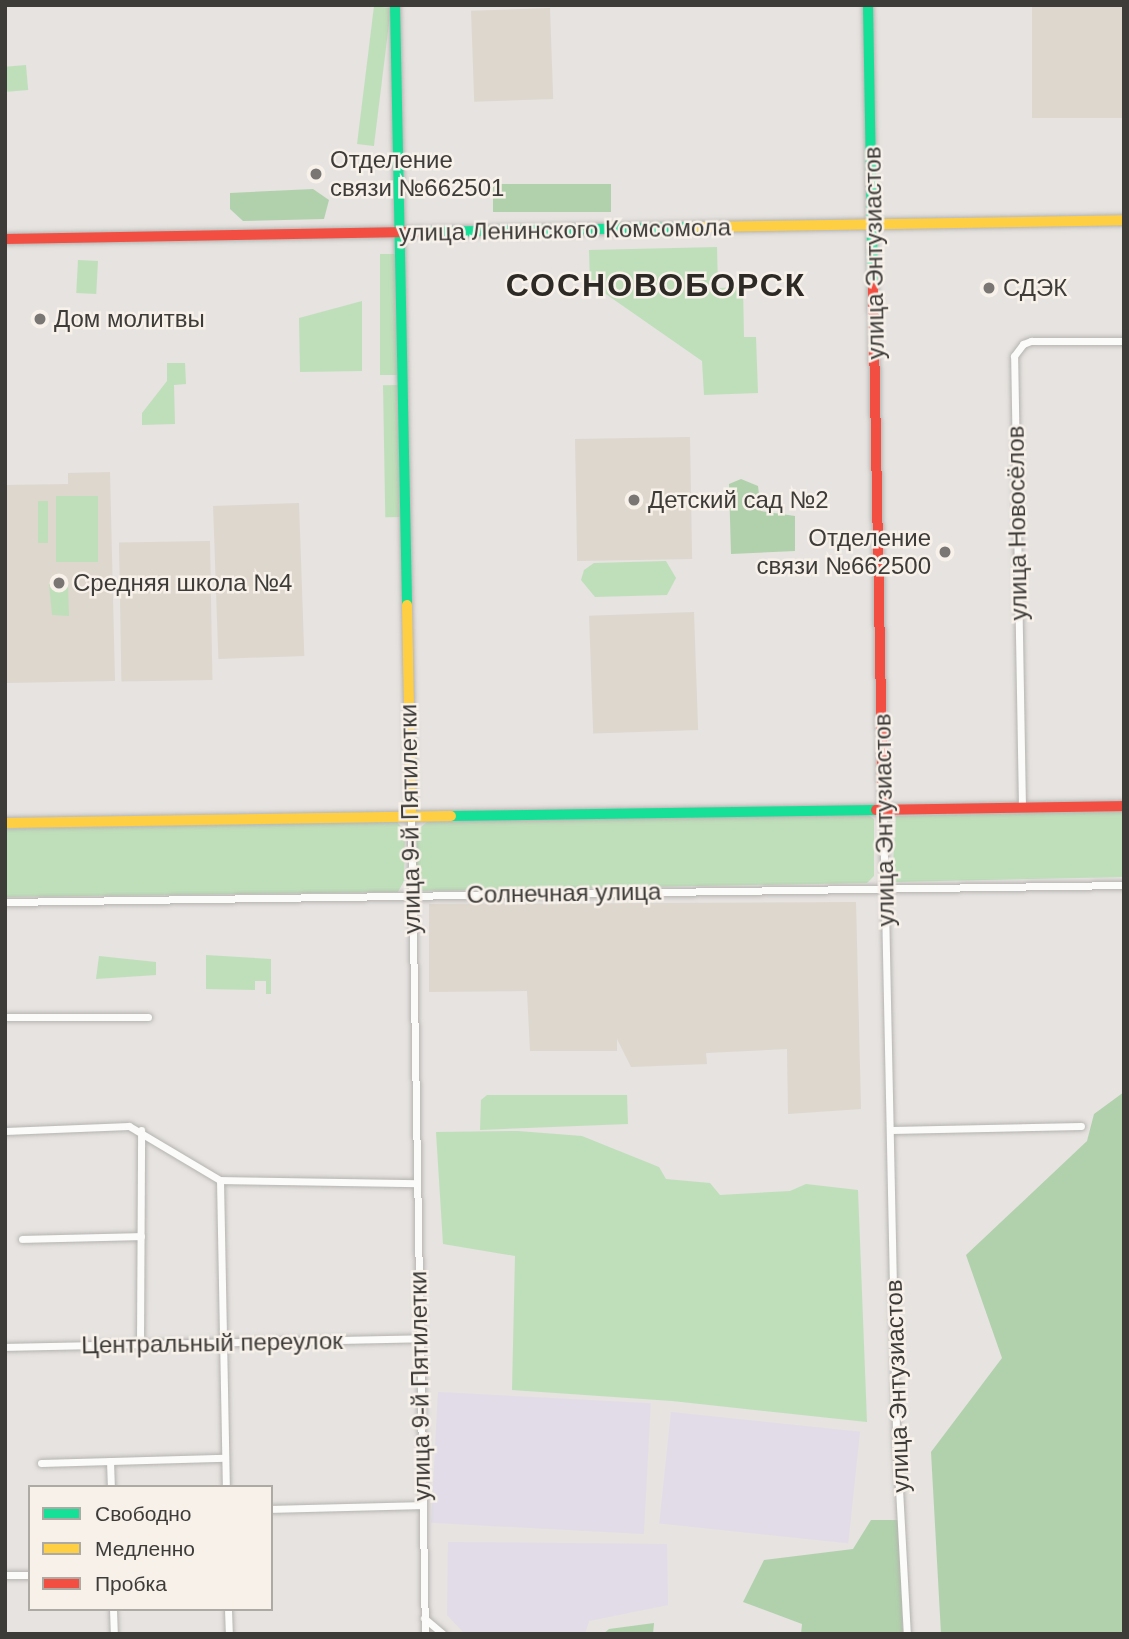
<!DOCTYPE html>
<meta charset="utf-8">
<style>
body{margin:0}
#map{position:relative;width:1129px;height:1639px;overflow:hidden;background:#e6e3e0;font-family:Arial,sans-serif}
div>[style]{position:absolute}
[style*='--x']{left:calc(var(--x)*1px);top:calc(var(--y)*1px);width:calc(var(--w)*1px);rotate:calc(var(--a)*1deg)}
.industrial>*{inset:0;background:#e1dce7;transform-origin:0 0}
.built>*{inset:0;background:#ddd7ce;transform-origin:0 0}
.green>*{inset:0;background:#bfdfba;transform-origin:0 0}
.forest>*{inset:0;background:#b1d1ac;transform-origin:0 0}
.roads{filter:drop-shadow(0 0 2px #b5b3b0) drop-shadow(0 0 2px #b5b3b0)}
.street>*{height:7px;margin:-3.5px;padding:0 3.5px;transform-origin:3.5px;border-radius:3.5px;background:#fbfbfa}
.fast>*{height:10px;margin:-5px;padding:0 5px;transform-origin:5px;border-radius:5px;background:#16e098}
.slow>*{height:10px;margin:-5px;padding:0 5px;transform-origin:5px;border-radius:5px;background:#ffcf43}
.jam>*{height:10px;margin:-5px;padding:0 5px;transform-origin:5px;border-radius:5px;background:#f24e42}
.dots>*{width:19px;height:19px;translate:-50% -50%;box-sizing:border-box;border:4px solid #f7f1ea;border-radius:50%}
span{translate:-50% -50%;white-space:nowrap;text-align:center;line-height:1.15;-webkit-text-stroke:5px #f7f1ea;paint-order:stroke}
.poi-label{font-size:24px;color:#3e3c39}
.left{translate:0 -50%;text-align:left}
.right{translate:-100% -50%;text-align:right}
.street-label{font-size:24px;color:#3e3c39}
.district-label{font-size:32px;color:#2d2924;font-weight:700;letter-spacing:2px}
.frame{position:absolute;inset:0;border:7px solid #3e3c39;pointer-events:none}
.legend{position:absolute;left:28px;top:1485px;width:245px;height:126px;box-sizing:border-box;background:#f7f1ea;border:2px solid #ada9a3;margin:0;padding:9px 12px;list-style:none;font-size:21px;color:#3e3c39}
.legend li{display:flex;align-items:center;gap:14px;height:35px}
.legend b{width:35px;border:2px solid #ada9a3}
</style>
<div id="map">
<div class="industrial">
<div style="left:438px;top:1392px;width:213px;height:131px;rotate:3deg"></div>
<div style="left:671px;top:1412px;width:190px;height:112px;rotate:6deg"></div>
<div style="clip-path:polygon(448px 1542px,667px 1544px,668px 1605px,589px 1621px,585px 1634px,465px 1634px,447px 1615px)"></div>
</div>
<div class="built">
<div style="left:1032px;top:5px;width:92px;height:113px"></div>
<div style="left:550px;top:8px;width:91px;height:79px;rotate:88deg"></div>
<div style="left:690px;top:437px;width:122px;height:115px;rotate:89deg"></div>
<div style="clip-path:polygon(110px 472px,115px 681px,5px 683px,5px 485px,68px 484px,68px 473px)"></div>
<div style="left:299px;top:503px;width:153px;height:86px;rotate:88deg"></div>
<div style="left:210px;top:541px;width:139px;height:91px;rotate:89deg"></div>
<div style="left:694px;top:612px;width:118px;height:105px;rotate:88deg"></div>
<div style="clip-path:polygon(856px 902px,861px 1109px,788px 1114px,787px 1049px,706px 1053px,707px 1064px,631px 1067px,617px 1039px,617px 1051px,530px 1051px,527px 991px,429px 992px,429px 904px)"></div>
</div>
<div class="green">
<div style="left:374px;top:6px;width:17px;height:139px;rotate:7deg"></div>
<div style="left:26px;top:65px;width:25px;height:21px;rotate:85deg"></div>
<div style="clip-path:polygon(717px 247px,718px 288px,743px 287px,744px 337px,756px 337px,758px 393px,704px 395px,702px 361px,590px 283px,589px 250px)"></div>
<div style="left:397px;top:254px;width:121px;height:17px;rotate:90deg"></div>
<div style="left:78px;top:260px;width:20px;height:33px;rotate:3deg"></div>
<div style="clip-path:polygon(362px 301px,362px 371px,300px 372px,299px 318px)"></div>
<div style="clip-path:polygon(167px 363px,185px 363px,186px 384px,174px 385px,175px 424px,142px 425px,142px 413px,167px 381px)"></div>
<div style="left:398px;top:385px;width:132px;height:15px;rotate:89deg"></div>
<div style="left:56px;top:496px;width:42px;height:66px"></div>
<div style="left:38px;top:501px;width:10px;height:42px"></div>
<div style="clip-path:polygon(666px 561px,676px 578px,667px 595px,595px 597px,581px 580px,584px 570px,594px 563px)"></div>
<div style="clip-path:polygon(49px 584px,68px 584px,69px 616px,52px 615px)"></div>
<div style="clip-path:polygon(1124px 811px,1124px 877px,896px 882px,892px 878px,896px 816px)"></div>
<div style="clip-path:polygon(865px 813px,874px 819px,874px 876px,867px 883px,421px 891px,415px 885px,416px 831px,427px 822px)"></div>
<div style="clip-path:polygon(397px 822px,405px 831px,404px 881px,398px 892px,5px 897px,5px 829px)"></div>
<div style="clip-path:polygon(206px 955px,271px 959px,271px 994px,266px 994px,266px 981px,255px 981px,255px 990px,206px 989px)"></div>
<div style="clip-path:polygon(99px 956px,156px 962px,156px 975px,96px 979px)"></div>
<div style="clip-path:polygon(487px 1095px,627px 1095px,628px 1124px,480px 1130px,481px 1100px)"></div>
<div style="clip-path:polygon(518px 1131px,582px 1136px,659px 1167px,666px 1179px,710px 1183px,720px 1195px,790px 1191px,806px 1184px,858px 1190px,867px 1422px,672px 1401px,512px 1390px,515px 1256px,443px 1244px,436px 1132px)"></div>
</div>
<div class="forest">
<div style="left:611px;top:184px;width:28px;height:118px;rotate:90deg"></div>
<div style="clip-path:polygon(313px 189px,329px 200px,324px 219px,243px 221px,230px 209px,230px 193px)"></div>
<div style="clip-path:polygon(741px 479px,758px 486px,761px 511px,795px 516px,795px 551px,731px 554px,729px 484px)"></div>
<div style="clip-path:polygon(1124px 1092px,1124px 1634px,941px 1634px,931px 1452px,1002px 1358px,966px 1255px,1087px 1141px,1094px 1114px)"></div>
<div style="clip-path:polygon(871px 1520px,899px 1520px,903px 1634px,801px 1634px,802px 1624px,743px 1602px,764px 1560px,853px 1549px)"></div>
<div style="clip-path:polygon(654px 1623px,653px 1634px,603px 1634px,609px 1629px)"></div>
</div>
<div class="roads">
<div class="street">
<div style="--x:1022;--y:807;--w:451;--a:-91"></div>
<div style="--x:1014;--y:356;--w:15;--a:-53"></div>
<div style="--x:1023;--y:344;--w:9;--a:-21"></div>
<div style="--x:1031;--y:341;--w:93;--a:0"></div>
<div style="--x:883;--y:810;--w:623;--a:88.8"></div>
<div style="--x:896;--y:1433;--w:201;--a:86.9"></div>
<div style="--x:411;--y:817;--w:817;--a:89.02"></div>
<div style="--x:5;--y:902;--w:1119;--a:-0.87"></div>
<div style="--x:5;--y:1017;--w:143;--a:0"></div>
<div style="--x:891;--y:1130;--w:190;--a:-1.2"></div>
<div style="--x:5;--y:1131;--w:124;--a:-2.3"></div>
<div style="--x:129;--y:1126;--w:106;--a:30.7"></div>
<div style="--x:220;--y:1180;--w:196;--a:0.9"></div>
<div style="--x:220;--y:1180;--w:307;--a:88.9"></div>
<div style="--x:22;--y:1239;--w:119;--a:-1.4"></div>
<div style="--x:140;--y:1344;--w:214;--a:-89.7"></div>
<div style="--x:5;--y:1347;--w:414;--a:-1.2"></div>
<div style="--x:110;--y:1461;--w:26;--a:88"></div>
<div style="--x:41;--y:1463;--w:184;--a:-1.6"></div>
<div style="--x:271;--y:1509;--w:151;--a:-1.5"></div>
<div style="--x:5;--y:1575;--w:25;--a:0"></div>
<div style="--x:113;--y:1609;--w:25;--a:88"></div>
<div style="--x:228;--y:1609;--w:25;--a:88"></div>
<div style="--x:424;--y:1618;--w:25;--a:40"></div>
</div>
<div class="fast">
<div style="--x:395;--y:5;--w:600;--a:88.85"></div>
<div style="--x:868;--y:5;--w:282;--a:89"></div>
<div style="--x:423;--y:232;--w:276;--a:-1"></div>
<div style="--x:451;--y:816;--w:425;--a:-0.8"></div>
</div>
<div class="slow">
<div style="--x:699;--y:227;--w:425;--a:-0.9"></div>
<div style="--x:407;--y:605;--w:212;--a:88.9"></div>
<div style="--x:5;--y:823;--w:446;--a:-0.9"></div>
</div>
<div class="jam">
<div style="--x:5;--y:239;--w:418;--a:-1"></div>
<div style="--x:873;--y:287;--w:523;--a:88.9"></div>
<div style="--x:876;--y:810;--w:248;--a:-0.9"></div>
</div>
</div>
<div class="dots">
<div style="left:316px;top:174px;background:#797673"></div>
<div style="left:989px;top:288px;background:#797673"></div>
<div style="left:40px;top:319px;background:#797673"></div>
<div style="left:634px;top:500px;background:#797673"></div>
<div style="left:945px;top:552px;background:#797673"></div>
<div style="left:59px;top:583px;background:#797673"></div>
</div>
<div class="poi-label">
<span class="left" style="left:330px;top:174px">Отделение<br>связи №662501</span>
<span class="left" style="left:1003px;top:288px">СДЭК</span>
<span class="left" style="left:54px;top:319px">Дом молитвы</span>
<span class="left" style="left:648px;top:500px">Детский сад №2</span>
<span class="right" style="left:931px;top:552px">Отделение<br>связи №662500</span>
<span class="left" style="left:73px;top:583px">Средняя школа №4</span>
</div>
<div class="street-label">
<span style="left:565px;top:230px;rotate:-1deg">улица Ленинского Комсомола</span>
<span style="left:874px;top:253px;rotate:-91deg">улица Энтузиастов</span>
<span style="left:1017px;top:523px;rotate:-91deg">улица Новосёлов</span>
<span style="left:410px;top:819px;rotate:-91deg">улица 9-й Пятилетки</span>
<span style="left:884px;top:820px;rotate:-91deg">улица Энтузиастов</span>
<span style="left:564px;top:893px;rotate:-1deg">Солнечная улица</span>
<span style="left:212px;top:1343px;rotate:-1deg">Центральный переулок</span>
<span style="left:420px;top:1386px;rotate:-91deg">улица 9-й Пятилетки</span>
<span style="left:897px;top:1386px;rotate:-92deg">улица Энтузиастов</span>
</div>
<div class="district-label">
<span style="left:656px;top:285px">СОСНОВОБОРСК</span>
</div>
<div class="frame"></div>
<ul class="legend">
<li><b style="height:9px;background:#16e098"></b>Свободно</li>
<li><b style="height:9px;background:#ffcf43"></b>Медленно</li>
<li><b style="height:9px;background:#f24e42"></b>Пробка</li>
</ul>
</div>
